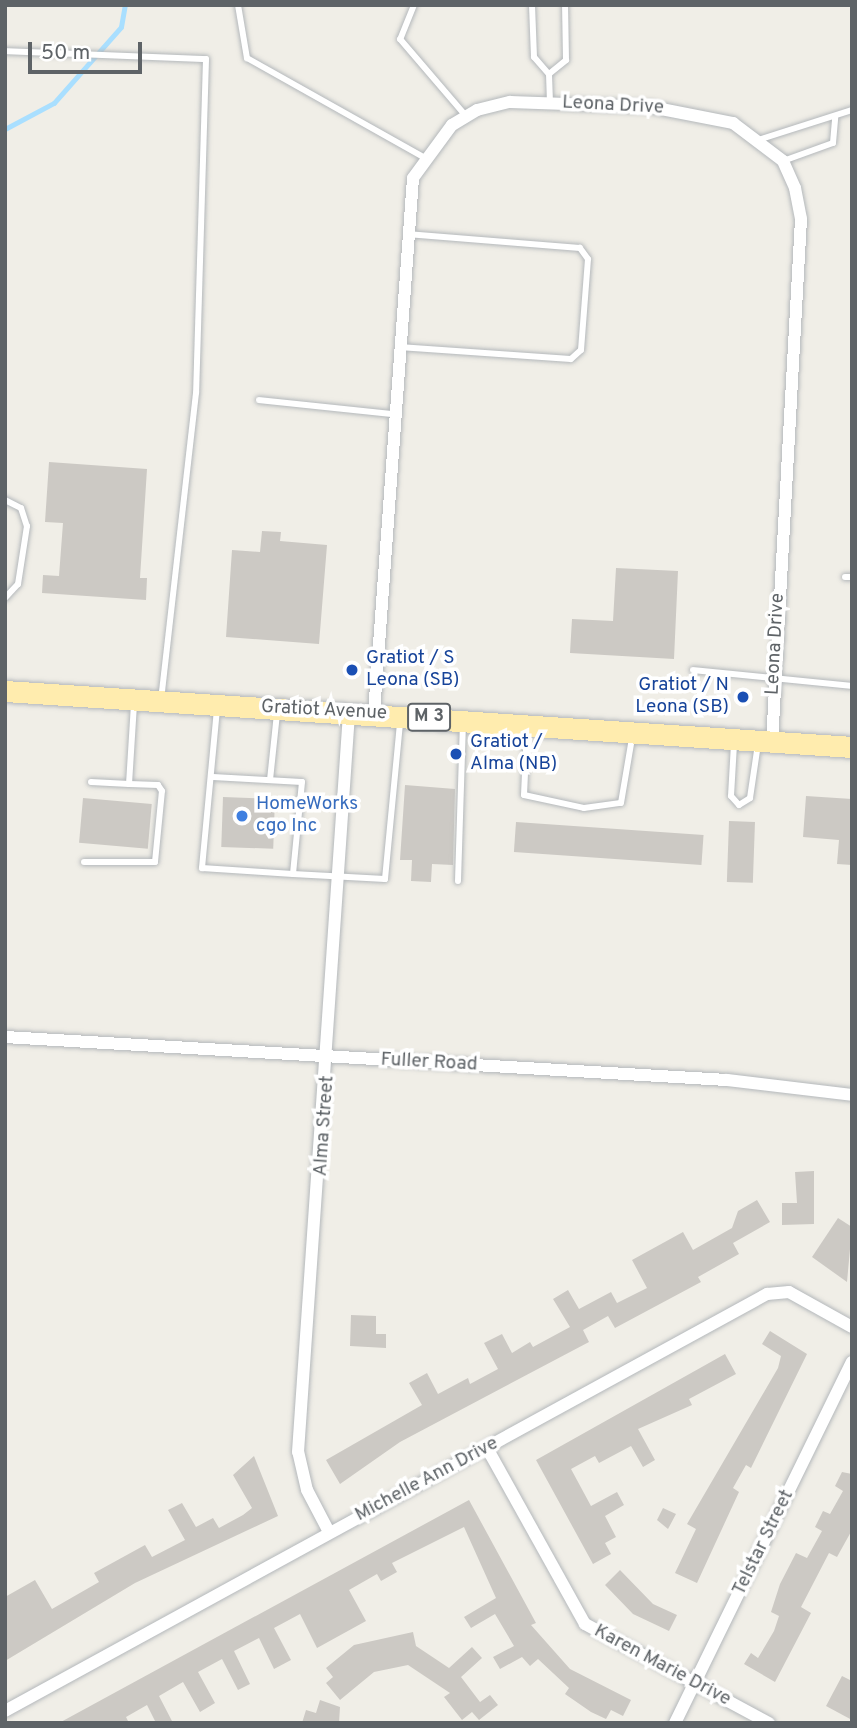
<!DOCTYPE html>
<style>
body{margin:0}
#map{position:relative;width:857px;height:1728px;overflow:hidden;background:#f0eee7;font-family:Overpass,sans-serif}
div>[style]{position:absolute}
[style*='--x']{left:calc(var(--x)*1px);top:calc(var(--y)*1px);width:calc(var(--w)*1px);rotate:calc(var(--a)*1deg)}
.stream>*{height:4.5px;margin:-2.25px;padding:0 2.25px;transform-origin:2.25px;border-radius:2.25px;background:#a9dfff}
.building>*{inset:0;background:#ccc9c4;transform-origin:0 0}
.roads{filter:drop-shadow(0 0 2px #b4b8bb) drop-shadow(0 0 2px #b4b8bb)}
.lane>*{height:6px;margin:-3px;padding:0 3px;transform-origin:3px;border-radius:3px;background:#fff}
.street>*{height:12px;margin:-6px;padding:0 6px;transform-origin:6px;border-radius:6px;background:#fff}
.primary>*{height:21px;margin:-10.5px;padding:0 10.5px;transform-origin:10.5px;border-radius:10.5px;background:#ffecae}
.dots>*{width:19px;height:19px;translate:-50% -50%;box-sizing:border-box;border:4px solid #fff;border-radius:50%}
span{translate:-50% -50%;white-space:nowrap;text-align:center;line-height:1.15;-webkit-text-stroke:7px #fff;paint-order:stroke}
.shield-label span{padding:2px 5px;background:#fff;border:2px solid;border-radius:5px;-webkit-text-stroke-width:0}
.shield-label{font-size:18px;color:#5e6367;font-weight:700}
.street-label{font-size:19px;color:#5e6367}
.transit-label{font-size:19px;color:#164399}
.left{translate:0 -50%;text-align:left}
.right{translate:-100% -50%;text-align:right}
.shop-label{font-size:19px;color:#366cbe}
.frame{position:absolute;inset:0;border:7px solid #5e6367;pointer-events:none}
.scale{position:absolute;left:28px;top:42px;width:114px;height:32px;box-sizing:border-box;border:4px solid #5e6367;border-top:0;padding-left:9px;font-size:21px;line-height:24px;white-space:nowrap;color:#5e6367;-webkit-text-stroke:5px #fff;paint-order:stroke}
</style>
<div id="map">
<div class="stream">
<div style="--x:5;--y:129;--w:55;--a:-28"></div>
<div style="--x:54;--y:103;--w:101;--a:-48.6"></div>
<div style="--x:121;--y:27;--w:22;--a:-80"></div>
</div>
<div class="building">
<div style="clip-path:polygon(49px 462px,147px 469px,140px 578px,147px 578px,146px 600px,42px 593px,43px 575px,59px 576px,63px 523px,45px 522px)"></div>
<div style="clip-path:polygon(262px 531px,281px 532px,280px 541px,327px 545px,319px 644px,226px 637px,232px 550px,260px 552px)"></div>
<div style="clip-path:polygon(616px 568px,678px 571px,674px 659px,570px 653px,572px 619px,613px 621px)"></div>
<div style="clip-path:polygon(405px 785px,455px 789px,453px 865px,432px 864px,431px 882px,411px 881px,412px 860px,400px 860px)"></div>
<div style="clip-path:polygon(806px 796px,852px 799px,852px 865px,837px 864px,839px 840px,803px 837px)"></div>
<div style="left:223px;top:797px;width:52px;height:50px;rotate:2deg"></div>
<div style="left:83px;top:798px;width:69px;height:45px;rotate:5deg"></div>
<div style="left:729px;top:821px;width:26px;height:61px;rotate:2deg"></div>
<div style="left:516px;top:822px;width:188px;height:30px;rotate:4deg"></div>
<div style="clip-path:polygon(814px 1171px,814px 1224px,782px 1225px,782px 1203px,797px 1203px,795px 1172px)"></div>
<div style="clip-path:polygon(757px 1200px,770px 1222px,733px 1243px,739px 1254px,698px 1277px,701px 1282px,615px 1328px,608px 1316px,583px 1330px,589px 1342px,400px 1442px,340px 1484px,326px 1460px,422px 1405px,409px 1383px,427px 1373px,438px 1394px,468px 1378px,470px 1384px,498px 1369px,484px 1343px,502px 1334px,512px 1353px,530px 1342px,533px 1347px,570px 1327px,553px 1299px,568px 1290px,579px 1309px,611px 1292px,617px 1303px,647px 1288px,632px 1260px,683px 1232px,693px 1250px,732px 1228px,738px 1211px)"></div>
<div style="clip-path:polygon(838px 1218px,852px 1227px,847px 1282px,812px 1257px)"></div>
<div style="clip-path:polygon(351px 1315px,376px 1316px,376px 1334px,386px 1334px,386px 1348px,350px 1346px)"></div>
<div style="clip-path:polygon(770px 1331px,807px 1354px,751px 1468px,746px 1465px,733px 1488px,739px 1492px,697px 1583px,675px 1573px,696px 1529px,687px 1524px,778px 1368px,781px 1356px,762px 1344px)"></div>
<div style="clip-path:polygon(725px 1354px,736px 1374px,689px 1399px,692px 1405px,638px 1429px,655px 1460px,643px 1467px,631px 1446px,599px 1463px,595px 1456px,571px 1469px,591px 1506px,617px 1492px,624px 1505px,605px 1516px,616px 1537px,605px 1543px,611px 1554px,593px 1564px,536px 1460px)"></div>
<div style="clip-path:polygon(254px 1456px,278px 1516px,135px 1583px,5px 1661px,5px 1597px,35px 1580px,52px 1609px,99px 1582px,94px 1573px,145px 1545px,152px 1557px,185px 1540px,168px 1510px,182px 1503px,196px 1527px,213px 1518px,219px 1528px,243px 1515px,252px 1508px,233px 1475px)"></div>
<div style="clip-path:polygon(842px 1472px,852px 1474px,852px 1530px,837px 1557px,829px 1553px,801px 1607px,811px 1613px,775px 1682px,744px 1664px,751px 1653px,758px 1658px,774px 1631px,779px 1616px,771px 1612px,780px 1584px,796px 1553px,807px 1558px,822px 1531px,815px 1527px,823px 1511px,830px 1514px,843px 1491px,835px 1486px)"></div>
<div style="clip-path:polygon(469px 1500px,536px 1623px,531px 1625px,570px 1669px,631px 1700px,623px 1716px,611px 1710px,606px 1719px,591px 1712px,565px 1694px,569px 1688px,538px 1659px,530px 1666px,522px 1657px,500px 1669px,493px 1657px,514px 1646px,495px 1614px,471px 1628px,464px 1617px,496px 1598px,464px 1527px,392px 1563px,397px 1572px,381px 1581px,377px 1574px,349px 1590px,366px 1621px,317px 1648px,300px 1614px,274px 1628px,291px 1660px,274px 1669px,259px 1638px,234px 1651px,250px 1684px,238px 1690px,222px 1659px,198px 1672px,215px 1703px,200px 1712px,183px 1682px,159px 1696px,173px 1723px,156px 1723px,147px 1705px,126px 1717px,129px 1723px,59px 1723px)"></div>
<div style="clip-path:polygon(663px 1508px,676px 1514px,668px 1529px,657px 1520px)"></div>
<div style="clip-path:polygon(620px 1570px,653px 1604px,677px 1615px,669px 1631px,633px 1614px,605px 1585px)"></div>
<div style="clip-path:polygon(413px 1632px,416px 1646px,449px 1668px,472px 1647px,482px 1658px,461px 1677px,480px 1702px,490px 1695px,498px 1705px,479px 1720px,472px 1712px,462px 1720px,444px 1697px,450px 1693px,408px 1665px,374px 1672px,340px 1700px,326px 1683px,333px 1677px,326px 1668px,354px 1645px)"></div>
<div style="clip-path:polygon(842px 1676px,852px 1681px,852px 1720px,826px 1706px)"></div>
<div style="clip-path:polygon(320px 1700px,340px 1707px,339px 1723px,302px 1723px,306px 1710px,316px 1713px)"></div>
</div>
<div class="roads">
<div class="lane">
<div style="--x:238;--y:5;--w:54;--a:80.4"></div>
<div style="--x:247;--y:58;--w:204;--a:29.3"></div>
<div style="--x:414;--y:5;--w:37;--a:112"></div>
<div style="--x:400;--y:39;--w:101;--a:49.4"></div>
<div style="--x:532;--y:5;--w:52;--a:87.8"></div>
<div style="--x:534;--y:57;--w:23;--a:49"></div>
<div style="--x:5;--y:51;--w:201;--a:2.3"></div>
<div style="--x:206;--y:59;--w:334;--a:91.7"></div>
<div style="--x:196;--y:393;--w:307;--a:96.5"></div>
<div style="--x:549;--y:74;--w:22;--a:-39"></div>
<div style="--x:566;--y:60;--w:55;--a:-91"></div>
<div style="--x:549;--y:74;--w:29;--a:88"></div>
<div style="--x:758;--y:140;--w:99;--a:-17.7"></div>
<div style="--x:783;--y:161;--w:53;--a:-19.8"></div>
<div style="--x:833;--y:143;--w:25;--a:-85"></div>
<div style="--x:399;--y:347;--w:172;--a:4"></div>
<div style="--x:571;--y:359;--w:13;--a:-42"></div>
<div style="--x:581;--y:350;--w:91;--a:-85.6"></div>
<div style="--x:588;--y:259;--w:14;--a:-126"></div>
<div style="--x:580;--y:248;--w:174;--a:-175.4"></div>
<div style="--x:259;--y:400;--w:135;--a:6"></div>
<div style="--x:5;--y:500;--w:18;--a:27"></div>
<div style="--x:21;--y:508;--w:19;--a:72"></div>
<div style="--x:27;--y:526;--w:59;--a:98.8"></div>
<div style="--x:18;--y:584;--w:19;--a:133"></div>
<div style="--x:845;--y:577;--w:7;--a:0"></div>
<div style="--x:693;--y:670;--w:160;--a:5.7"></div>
<div style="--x:217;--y:709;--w:160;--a:95.4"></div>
<div style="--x:202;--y:868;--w:91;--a:3.8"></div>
<div style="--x:293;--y:874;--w:92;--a:3.1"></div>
<div style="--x:385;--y:879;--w:158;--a:-84.5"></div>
<div style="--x:527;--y:729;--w:66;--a:92.6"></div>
<div style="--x:524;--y:795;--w:61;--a:12.2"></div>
<div style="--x:584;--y:808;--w:37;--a:-8"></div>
<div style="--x:621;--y:803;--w:66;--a:-80.4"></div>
<div style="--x:734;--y:744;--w:52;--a:93.3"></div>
<div style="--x:731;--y:796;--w:12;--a:48"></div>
<div style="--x:739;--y:805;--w:13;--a:-32"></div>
<div style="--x:750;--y:798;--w:55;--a:-81.6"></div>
<div style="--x:213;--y:777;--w:89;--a:3.2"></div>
<div style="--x:302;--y:782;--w:92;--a:95.6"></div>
<div style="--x:270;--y:780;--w:67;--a:-84"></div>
<div style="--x:91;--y:782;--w:38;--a:3"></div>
<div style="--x:84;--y:862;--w:71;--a:0"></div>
<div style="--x:155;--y:862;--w:71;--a:-84.4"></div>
<div style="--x:162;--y:791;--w:7;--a:-124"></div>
<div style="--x:158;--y:785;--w:29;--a:-178"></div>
<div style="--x:129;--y:784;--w:80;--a:-86.4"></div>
<div style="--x:458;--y:881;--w:156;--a:-88.2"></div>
</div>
<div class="street">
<div style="--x:374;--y:713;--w:536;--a:-85.83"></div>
<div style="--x:413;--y:178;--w:66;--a:-53.7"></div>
<div style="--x:452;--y:125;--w:29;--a:-31"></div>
<div style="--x:477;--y:110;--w:34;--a:-14"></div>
<div style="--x:510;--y:102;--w:141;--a:2"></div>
<div style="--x:651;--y:107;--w:84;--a:11"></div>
<div style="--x:733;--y:123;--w:63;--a:37.2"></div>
<div style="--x:783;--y:161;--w:30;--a:66"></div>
<div style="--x:795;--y:188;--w:32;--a:79"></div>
<div style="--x:801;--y:219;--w:524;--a:93.17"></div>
<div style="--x:5;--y:1037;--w:723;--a:3.41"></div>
<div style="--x:727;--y:1080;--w:126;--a:6.8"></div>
<div style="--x:487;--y:1448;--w:201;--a:60.9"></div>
<div style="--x:585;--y:1624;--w:209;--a:28.3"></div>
<div style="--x:329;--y:1532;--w:47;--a:-117.6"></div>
<div style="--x:307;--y:1490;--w:39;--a:-103"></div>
<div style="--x:298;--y:1452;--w:741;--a:-86.05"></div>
<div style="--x:5;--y:1711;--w:869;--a:-28.69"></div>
<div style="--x:767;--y:1294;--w:22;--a:-5"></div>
<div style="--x:789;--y:1292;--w:72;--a:29.1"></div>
<div style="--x:675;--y:1723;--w:402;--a:-63.9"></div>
</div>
<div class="primary">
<div style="--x:5;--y:691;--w:849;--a:3.78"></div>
</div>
</div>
<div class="dots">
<div style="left:352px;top:670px;background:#1a4fb4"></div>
<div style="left:743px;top:697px;background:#1a4fb4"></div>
<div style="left:456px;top:754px;background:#1a4fb4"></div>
<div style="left:242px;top:816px;background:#3f7fe0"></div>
</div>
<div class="shield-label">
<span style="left:429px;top:717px">M 3</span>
</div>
<div class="street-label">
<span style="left:613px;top:106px;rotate:3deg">Leona Drive</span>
<span style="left:776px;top:644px;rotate:-87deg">Leona Drive</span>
<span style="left:324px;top:711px;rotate:3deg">Gratiot Avenue</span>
<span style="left:429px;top:1063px;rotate:3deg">Fuller Road</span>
<span style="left:325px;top:1126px;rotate:-86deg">Alma Street</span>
<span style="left:427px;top:1480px;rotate:-28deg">Michelle Ann Drive</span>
<span style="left:764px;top:1543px;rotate:-64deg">Telstar Street</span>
<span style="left:662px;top:1666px;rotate:28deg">Karen Marie Drive</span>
</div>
<div class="transit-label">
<span class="left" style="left:366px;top:670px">Gratiot / S<br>Leona (SB)</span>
<span class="right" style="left:729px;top:697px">Gratiot / N<br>Leona (SB)</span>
<span class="left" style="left:470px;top:754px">Gratiot /<br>Alma (NB)</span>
</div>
<div class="shop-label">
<span class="left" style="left:256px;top:816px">HomeWorks<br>cgo Inc</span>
</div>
<div class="frame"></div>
<div class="scale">50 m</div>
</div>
